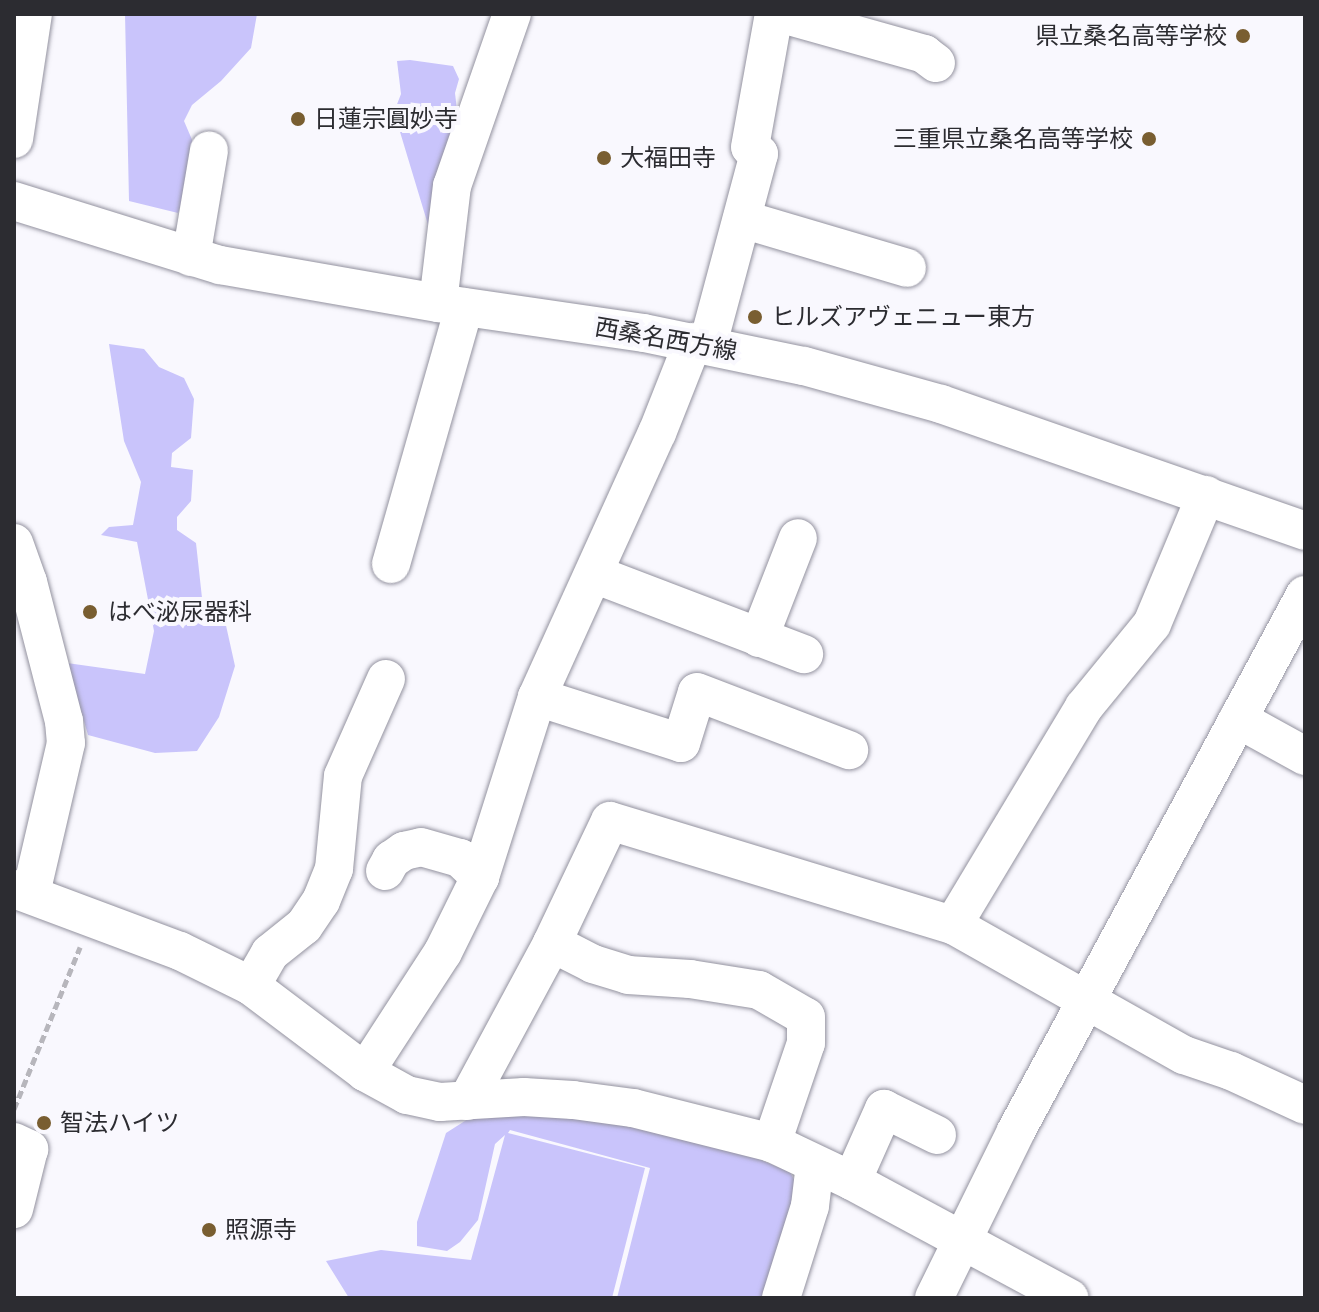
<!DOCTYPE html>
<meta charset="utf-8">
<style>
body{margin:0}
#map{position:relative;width:1319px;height:1312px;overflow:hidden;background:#f9f8fe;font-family:Poppins,"Noto Sans JP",sans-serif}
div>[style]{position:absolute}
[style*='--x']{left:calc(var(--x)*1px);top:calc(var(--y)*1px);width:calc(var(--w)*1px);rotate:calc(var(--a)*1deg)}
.green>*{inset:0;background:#c9c4fb}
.path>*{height:5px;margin-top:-2.5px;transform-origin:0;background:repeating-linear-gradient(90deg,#b7b6bc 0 8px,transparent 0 12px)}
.roads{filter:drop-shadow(0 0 2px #93929f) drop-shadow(0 0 2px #93929f)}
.minor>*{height:38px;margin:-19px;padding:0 19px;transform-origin:19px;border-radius:19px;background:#fff}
.dots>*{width:22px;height:22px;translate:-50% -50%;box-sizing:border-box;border:4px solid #f9f8fe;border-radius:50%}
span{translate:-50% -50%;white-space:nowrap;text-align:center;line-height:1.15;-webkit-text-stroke:8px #f9f8fe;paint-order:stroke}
.poi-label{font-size:24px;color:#2c2c31}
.right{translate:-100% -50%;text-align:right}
.left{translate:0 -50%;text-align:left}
.street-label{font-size:24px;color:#2c2c31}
.frame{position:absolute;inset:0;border:16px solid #2c2c31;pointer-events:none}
</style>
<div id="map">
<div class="green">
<div style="clip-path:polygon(125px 14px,257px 14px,251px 48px,221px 81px,192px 105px,184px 121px,193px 142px,195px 174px,178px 213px,129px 201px)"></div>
<div style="clip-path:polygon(410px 60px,453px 66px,459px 79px,455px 93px,458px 119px,429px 228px,394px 112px,401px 94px,397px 61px)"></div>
<div style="clip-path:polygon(109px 344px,144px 349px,159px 367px,184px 378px,194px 399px,191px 438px,172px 453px,171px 467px,193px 470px,191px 501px,177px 517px,177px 530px,196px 543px,203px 607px,225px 621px,235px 666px,219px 717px,197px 751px,155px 753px,88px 735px,67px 663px,145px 674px,154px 631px,137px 542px,101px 535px,109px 527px,133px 525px,141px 482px,124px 441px)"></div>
<div style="clip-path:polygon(509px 1112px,574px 1114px,737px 1150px,790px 1172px,801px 1193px,761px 1298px,617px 1298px,650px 1168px,510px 1130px,508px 1133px,645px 1168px,612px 1298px,349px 1298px,326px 1261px,381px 1250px,471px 1260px,505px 1135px,495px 1144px,478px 1220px,460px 1242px,447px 1251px,417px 1246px,417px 1222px,446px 1133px,468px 1119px)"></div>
</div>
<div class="path">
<div style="--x:14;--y:1109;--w:175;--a:-67.8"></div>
</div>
<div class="roads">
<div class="minor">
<div style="--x:782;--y:14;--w:148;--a:15.7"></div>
<div style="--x:924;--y:54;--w:15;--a:37"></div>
<div style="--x:14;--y:139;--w:126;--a:-81.4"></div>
<div style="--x:14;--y:201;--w:216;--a:17.3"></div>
<div style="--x:220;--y:265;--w:221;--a:9.9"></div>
<div style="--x:438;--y:303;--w:208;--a:8.3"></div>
<div style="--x:644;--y:333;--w:163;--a:11.7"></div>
<div style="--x:804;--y:366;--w:142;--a:15.5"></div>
<div style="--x:941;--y:404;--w:386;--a:19.2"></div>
<div style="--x:742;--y:219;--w:172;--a:16.5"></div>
<div style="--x:191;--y:257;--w:108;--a:-80.4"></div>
<div style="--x:438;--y:303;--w:118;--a:-83.2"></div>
<div style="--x:452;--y:186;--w:182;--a:-70.8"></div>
<div style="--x:708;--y:344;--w:197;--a:-75"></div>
<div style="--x:759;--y:154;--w:11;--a:-142"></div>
<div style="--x:750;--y:147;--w:135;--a:-79.8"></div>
<div style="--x:14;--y:543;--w:41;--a:70.3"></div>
<div style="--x:28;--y:582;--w:144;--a:75.5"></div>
<div style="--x:64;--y:721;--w:22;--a:85"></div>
<div style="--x:66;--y:743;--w:155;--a:103.1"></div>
<div style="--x:391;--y:564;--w:267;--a:-74.1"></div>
<div style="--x:594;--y:574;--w:225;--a:20.9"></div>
<div style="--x:759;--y:638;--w:107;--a:-68.7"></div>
<div style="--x:537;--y:697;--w:151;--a:17.7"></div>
<div style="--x:681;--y:743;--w:53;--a:-72.6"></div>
<div style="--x:697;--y:692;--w:163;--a:20.9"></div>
<div style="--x:1238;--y:719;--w:77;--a:28.9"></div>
<div style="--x:385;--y:871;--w:13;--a:-61"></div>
<div style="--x:391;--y:860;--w:16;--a:-35"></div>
<div style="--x:404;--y:851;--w:17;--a:-13"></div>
<div style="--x:421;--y:847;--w:41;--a:15.8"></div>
<div style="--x:460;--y:858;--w:28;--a:44"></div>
<div style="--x:14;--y:889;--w:177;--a:20.5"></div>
<div style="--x:180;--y:951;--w:79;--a:26.2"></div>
<div style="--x:251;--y:986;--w:143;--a:37"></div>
<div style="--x:365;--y:1072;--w:48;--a:28.7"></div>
<div style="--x:407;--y:1095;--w:34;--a:12"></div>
<div style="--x:440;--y:1102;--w:84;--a:-3.4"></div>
<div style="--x:524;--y:1097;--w:49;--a:3.5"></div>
<div style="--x:573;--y:1100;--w:61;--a:7.6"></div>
<div style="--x:633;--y:1108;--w:143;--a:14.1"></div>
<div style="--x:772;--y:1143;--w:89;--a:25.4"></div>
<div style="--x:852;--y:1181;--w:247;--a:28.3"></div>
<div style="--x:953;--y:925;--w:254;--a:-59"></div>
<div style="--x:1084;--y:707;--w:107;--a:-50.7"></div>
<div style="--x:1152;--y:624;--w:140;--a:-67.3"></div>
<div style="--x:552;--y:943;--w:46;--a:27.1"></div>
<div style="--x:593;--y:964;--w:37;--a:17"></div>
<div style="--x:628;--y:975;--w:62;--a:3.7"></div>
<div style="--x:690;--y:979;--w:70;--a:9.1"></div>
<div style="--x:759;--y:990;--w:54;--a:29.9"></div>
<div style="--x:806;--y:1017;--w:26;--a:90"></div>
<div style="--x:806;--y:1043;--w:106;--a:108.8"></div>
<div style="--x:251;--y:986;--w:38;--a:-60"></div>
<div style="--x:270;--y:953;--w:43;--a:-38.5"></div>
<div style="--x:304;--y:926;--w:30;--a:-56"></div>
<div style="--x:321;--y:901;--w:35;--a:-68"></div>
<div style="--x:334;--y:869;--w:93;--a:-84.5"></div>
<div style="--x:343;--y:776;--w:106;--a:-66.1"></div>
<div style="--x:365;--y:1072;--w:143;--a:-57"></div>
<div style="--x:443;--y:952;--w:84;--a:-63.7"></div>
<div style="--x:480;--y:877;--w:189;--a:-72.4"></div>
<div style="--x:537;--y:697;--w:290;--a:-65.6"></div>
<div style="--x:657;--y:433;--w:98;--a:-68.4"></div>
<div style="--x:467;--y:1101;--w:179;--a:-61.7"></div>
<div style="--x:552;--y:943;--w:135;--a:-64.6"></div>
<div style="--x:610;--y:821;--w:358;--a:16.9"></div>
<div style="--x:953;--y:925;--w:265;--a:29.4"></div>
<div style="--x:1184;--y:1055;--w:50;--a:18.8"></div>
<div style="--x:1231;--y:1071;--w:81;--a:24.7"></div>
<div style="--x:14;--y:1142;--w:17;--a:25"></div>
<div style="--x:29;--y:1149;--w:62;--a:104"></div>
<div style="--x:852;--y:1181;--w:79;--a:-66"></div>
<div style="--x:884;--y:1109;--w:59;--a:26.1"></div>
<div style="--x:781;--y:1298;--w:96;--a:-72.5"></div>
<div style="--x:810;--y:1206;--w:42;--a:-83.2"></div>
<div style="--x:934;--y:1298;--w:186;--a:-63.8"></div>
<div style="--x:1016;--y:1131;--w:609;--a:-61.67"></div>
</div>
</div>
<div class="dots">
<div style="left:1243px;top:36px;background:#795e31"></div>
<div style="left:298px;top:119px;background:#795e31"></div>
<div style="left:1149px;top:139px;background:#795e31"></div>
<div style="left:604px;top:158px;background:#795e31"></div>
<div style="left:755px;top:317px;background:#795e31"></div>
<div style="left:90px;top:612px;background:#795e31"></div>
<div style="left:44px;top:1123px;background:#795e31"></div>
<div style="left:209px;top:1230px;background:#795e31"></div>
</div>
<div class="poi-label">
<span class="right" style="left:1227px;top:36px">県立桑名高等学校</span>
<span class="left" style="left:314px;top:119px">日蓮宗圓妙寺</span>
<span class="right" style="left:1133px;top:139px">三重県立桑名高等学校</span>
<span class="left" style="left:620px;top:158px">大福田寺</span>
<span class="left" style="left:771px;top:317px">ヒルズアヴェニュー東方</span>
<span class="left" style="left:108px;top:612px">はべ泌尿器科</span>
<span class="left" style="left:60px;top:1123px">智法ハイツ</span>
<span class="left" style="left:225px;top:1230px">照源寺</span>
</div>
<div class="street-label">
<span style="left:666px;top:339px;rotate:10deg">西桑名西方線</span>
</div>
<div class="frame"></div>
</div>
